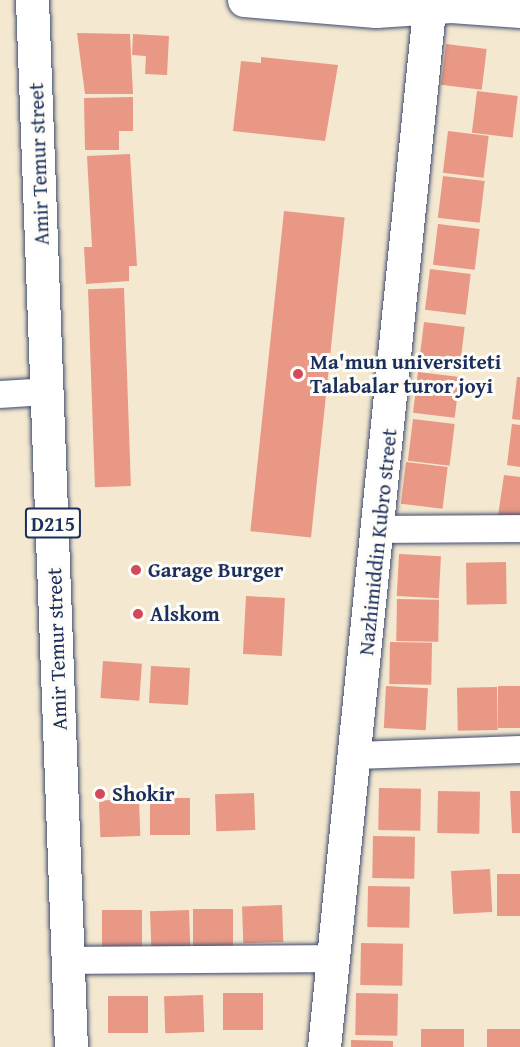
<!DOCTYPE html>
<style>
body{margin:0}
#map{position:relative;width:520px;height:1047px;overflow:hidden;background:#f4e8d0;font-family:"Gentium Book Plus",serif}
div>[style]{position:absolute}
[style*='--x']{left:calc(var(--x)*1px);top:calc(var(--y)*1px);width:calc(var(--w)*1px);rotate:calc(var(--a)*1deg)}
.building>*{inset:0;background:#e89884;transform-origin:0 0}
.roads{filter:drop-shadow(0 0 2px #3c4b6f) drop-shadow(0 0 2px #3c4b6f)}
.minor>*{height:27px;margin:-13.5px;padding:0 13.5px;transform-origin:13.5px;border-radius:13.5px;background:#fff}
.major>*{height:33px;margin:-16.5px;padding:0 16.5px;transform-origin:16.5px;border-radius:16.5px;background:#fff}
.dots>*{width:16px;height:16px;translate:-50% -50%;box-sizing:border-box;border:3px solid #fdfcf7;border-radius:50%}
span{translate:-50% -50%;white-space:nowrap;text-align:center;line-height:1.15;-webkit-text-stroke:6px #fdfcf7;paint-order:stroke}
.shield-label span{padding:2px 4px;background:#fdfcf7;border:2px solid;border-radius:4px;-webkit-text-stroke-width:0}
.shield-label{font-size:20px;color:#1b2f5e;font-weight:700}
.street-label{font-size:21px;color:#1b2f5e}
.poi-label{font-size:21px;color:#1b2f5e;font-weight:700}
.left{translate:0 -50%;text-align:left}
</style>
<div id="map">
<div class="building">
<div style="clip-path:polygon(77px 33px,130px 34px,133px 94px,85px 94px)"></div>
<div style="clip-path:polygon(133px 34px,169px 36px,167px 75px,145px 74px,146px 56px,132px 55px)"></div>
<div style="left:446px;top:44px;width:41px;height:41px;rotate:7deg"></div>
<div style="clip-path:polygon(261px 57px,338px 65px,325px 141px,233px 131px,241px 61px,261px 63px)"></div>
<div style="left:477px;top:91px;width:41px;height:42px;rotate:7deg"></div>
<div style="clip-path:polygon(133px 97px,133px 131px,119px 131px,119px 150px,85px 150px,84px 98px)"></div>
<div style="left:448px;top:131px;width:41px;height:42px;rotate:7deg"></div>
<div style="clip-path:polygon(130px 154px,137px 266px,129px 266px,129px 281px,86px 284px,84px 247px,92px 247px,87px 156px)"></div>
<div style="left:443px;top:176px;width:42px;height:42px;rotate:7deg"></div>
<div style="left:284px;top:211px;width:61px;height:322px;rotate:6deg"></div>
<div style="left:438px;top:224px;width:42px;height:41px;rotate:7deg"></div>
<div style="left:430px;top:269px;width:41px;height:41px;rotate:7deg"></div>
<div style="left:124px;top:288px;width:198px;height:36px;rotate:88deg"></div>
<div style="left:424px;top:322px;width:41px;height:42px;rotate:7deg"></div>
<div style="left:418px;top:372px;width:42px;height:41px;rotate:7deg"></div>
<div style="clip-path:polygon(517px 377px,520px 377px,520px 420px,512px 419px)"></div>
<div style="left:413px;top:419px;width:42px;height:42px;rotate:7deg"></div>
<div style="clip-path:polygon(512px 424px,520px 425px,520px 467px,507px 465px)"></div>
<div style="left:406px;top:462px;width:42px;height:42px;rotate:7deg"></div>
<div style="clip-path:polygon(504px 475px,520px 477px,520px 519px,498px 516px)"></div>
<div style="left:399px;top:554px;width:42px;height:42px;rotate:3deg"></div>
<div style="left:506px;top:562px;width:42px;height:40px;rotate:89deg"></div>
<div style="left:246px;top:596px;width:39px;height:58px;rotate:3deg"></div>
<div style="left:397px;top:599px;width:42px;height:42px;rotate:1deg"></div>
<div style="left:390px;top:642px;width:42px;height:42px;rotate:1deg"></div>
<div style="left:103px;top:661px;width:39px;height:37px;rotate:4deg"></div>
<div style="left:151px;top:666px;width:39px;height:37px;rotate:3deg"></div>
<div style="left:386px;top:686px;width:42px;height:42px;rotate:3deg"></div>
<div style="left:520px;top:686px;width:42px;height:22px;rotate:90deg"></div>
<div style="left:497px;top:687px;width:43px;height:40px;rotate:89deg"></div>
<div style="left:379px;top:788px;width:42px;height:42px;rotate:1deg"></div>
<div style="left:438px;top:791px;width:42px;height:42px;rotate:1deg"></div>
<div style="clip-path:polygon(510px 791px,520px 791px,520px 833px,512px 833px)"></div>
<div style="left:254px;top:793px;width:37px;height:39px;rotate:88deg"></div>
<div style="left:190px;top:798px;width:37px;height:40px;rotate:90deg"></div>
<div style="left:139px;top:799px;width:37px;height:40px;rotate:88deg"></div>
<div style="left:373px;top:836px;width:42px;height:42px;rotate:1deg"></div>
<div style="left:490px;top:869px;width:43px;height:39px;rotate:87deg"></div>
<div style="left:497px;top:874px;width:23px;height:42px"></div>
<div style="left:368px;top:886px;width:42px;height:41px;rotate:1deg"></div>
<div style="left:282px;top:905px;width:37px;height:40px;rotate:88deg"></div>
<div style="left:193px;top:909px;width:40px;height:38px"></div>
<div style="left:142px;top:910px;width:37px;height:40px;rotate:90deg"></div>
<div style="left:189px;top:910px;width:37px;height:39px;rotate:88deg"></div>
<div style="left:361px;top:943px;width:42px;height:42px;rotate:1deg"></div>
<div style="left:263px;top:993px;width:37px;height:40px;rotate:90deg"></div>
<div style="left:356px;top:993px;width:42px;height:42px;rotate:1deg"></div>
<div style="left:203px;top:995px;width:37px;height:39px;rotate:88deg"></div>
<div style="left:148px;top:996px;width:37px;height:40px;rotate:90deg"></div>
<div style="left:464px;top:1029px;width:18px;height:43px;rotate:90deg"></div>
<div style="left:520px;top:1029px;width:18px;height:33px;rotate:90deg"></div>
<div style="clip-path:polygon(351px 1040px,393px 1041px,393px 1047px,351px 1047px)"></div>
</div>
<div class="roads">
<div class="minor">
<div style="--x:0;--y:394;--w:48;--a:-3.6"></div>
<div style="--x:380;--y:529;--w:140;--a:-0.4"></div>
<div style="--x:356;--y:755;--w:164;--a:-2.1"></div>
<div style="--x:68;--y:960;--w:265;--a:-0.4"></div>
</div>
<div class="major">
<div style="--x:32;--y:0;--w:1048;--a:87.87"></div>
<div style="--x:244;--y:0;--w:132;--a:4.8"></div>
<div style="--x:376;--y:11;--w:75;--a:-3.8"></div>
<div style="--x:451;--y:6;--w:69;--a:4.1"></div>
<div style="--x:324;--y:1047;--w:1052;--a:-84.22"></div>
</div>
</div>
<div class="dots">
<div style="left:298px;top:374px;background:#d1495b"></div>
<div style="left:136px;top:570px;background:#d1495b"></div>
<div style="left:138px;top:614px;background:#d1495b"></div>
<div style="left:100px;top:794px;background:#d1495b"></div>
</div>
<div class="shield-label">
<span style="left:53px;top:523px">D215</span>
</div>
<div class="street-label">
<span style="left:39px;top:164px;rotate:-92deg">Amir Temur street</span>
<span style="left:378px;top:542px;rotate:-84deg">Nazhimiddin Kubro street</span>
<span style="left:57px;top:649px;rotate:-92deg">Amir Temur street</span>
</div>
<div class="poi-label">
<span class="left" style="left:310px;top:374px">Ma'mun universiteti<br>Talabalar turor joyi</span>
<span class="left" style="left:148px;top:570px">Garage Burger</span>
<span class="left" style="left:150px;top:614px">Alskom</span>
<span class="left" style="left:112px;top:794px">Shokir</span>
</div>
</div>
